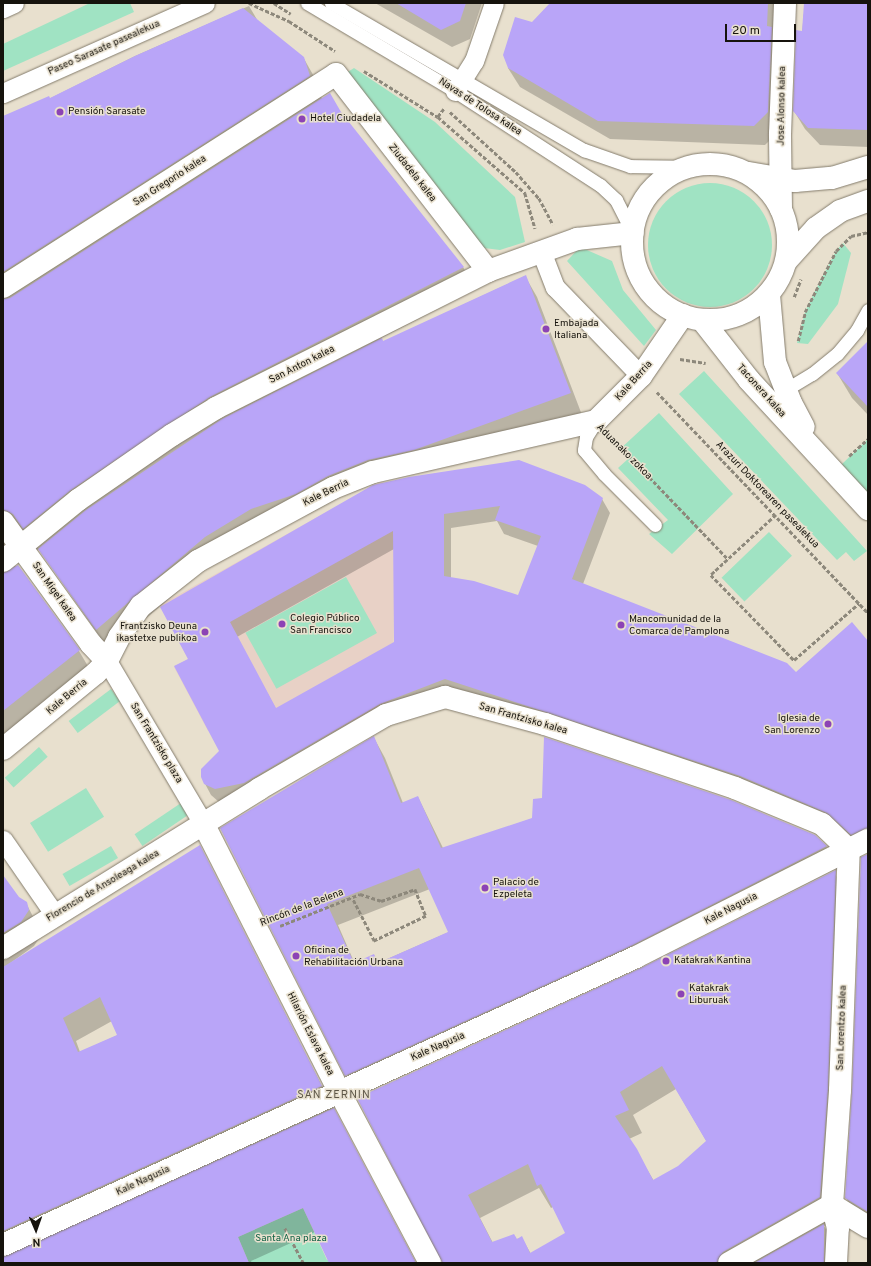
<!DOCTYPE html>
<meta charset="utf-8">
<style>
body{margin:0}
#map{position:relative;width:871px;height:1266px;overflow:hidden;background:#e8e0ce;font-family:Overpass,sans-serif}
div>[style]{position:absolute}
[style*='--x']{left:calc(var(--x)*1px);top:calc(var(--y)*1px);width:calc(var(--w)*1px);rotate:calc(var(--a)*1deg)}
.education>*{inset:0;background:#e8d1c6}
.green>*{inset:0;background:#a0e3c3;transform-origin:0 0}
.round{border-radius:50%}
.shadow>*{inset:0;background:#0003}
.building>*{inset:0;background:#b9a5f8}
.path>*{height:2.5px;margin-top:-1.25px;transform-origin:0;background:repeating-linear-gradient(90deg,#8d887b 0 4px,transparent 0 6px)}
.roads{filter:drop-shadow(0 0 1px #847c6c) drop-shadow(0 0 1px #847c6c)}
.service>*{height:13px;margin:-6.5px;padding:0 6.5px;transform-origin:6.5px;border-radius:6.5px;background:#fff}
.pedestrian>*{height:19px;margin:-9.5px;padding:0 9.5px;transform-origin:9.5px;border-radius:9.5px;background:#fff}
.minor>*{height:22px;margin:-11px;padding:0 11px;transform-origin:11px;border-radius:11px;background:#fff}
.tertiary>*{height:22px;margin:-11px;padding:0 11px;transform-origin:11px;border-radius:11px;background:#fff}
.tertiary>.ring{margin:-11px;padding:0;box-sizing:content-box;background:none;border:22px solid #fff;border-radius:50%}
.dots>*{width:11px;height:11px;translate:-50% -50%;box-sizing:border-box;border:2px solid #e8e0ce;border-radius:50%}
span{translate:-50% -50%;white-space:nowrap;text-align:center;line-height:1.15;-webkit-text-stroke:3px #e8e0ce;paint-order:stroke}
.street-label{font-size:10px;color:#16130d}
.poi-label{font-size:10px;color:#16130d}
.left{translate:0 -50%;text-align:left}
.right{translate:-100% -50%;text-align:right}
.park-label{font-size:10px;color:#0e6144}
.neighbourhood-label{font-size:11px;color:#5e5748;letter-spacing:1px}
.frame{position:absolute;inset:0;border:4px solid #16130d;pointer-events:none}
.north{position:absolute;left:16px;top:1210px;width:40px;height:40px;-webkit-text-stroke:3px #e8e0ce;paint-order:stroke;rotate:178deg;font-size:11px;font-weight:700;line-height:16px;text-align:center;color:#16130d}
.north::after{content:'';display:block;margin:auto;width:14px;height:18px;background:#16130d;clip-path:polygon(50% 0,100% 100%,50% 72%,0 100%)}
.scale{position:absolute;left:725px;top:24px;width:71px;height:18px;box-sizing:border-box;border:2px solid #16130d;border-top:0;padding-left:5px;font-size:12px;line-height:14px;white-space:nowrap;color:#16130d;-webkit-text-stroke:3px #e8e0ce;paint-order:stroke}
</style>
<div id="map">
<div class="education">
<div style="clip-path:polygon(382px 481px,395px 514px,393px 699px,253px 776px,223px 722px,208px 731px,174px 667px,188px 659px,160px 605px)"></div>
</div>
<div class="green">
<div style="clip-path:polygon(90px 3px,130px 3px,134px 12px,3px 71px,3px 44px)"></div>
<div style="clip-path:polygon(354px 68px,435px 122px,515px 197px,525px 242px,500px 250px,476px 247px,343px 75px)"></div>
<div class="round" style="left:648px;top:183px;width:124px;height:124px"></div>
<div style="clip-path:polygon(843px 243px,851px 253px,838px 304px,808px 344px,797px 343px,805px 312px,814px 293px,836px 251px)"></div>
<div style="clip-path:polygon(580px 247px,612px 261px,623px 290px,656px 330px,644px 346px,567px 261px)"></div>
<div style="clip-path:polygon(704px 371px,867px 551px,854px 561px,846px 552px,837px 560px,679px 394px)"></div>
<div style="clip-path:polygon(659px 413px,733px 494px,672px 554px,649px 534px,668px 520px,618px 468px,628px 459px,619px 450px)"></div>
<div style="clip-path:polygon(868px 439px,868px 494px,841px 465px)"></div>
<div style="left:769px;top:532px;width:33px;height:66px;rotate:46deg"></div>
<div style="left:346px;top:577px;width:64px;height:115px;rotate:61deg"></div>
<div style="left:111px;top:689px;width:15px;height:53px;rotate:53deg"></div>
<div style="left:39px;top:747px;width:13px;height:46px;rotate:48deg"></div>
<div style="left:86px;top:788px;width:34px;height:66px;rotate:58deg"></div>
<div style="left:181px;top:803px;width:14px;height:56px;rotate:56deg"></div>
<div style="left:111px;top:846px;width:14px;height:56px;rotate:60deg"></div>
<div style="clip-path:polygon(303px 1208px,327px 1260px,348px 1252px,354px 1263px,249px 1263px,238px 1237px)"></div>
</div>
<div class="shadow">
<div style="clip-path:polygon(375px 3px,482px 3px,470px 39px,452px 47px)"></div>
<div style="clip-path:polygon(551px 3px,779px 3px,779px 131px,765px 145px,610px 139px,520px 87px,508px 68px,532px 23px)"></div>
<div style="clip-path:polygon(805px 3px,868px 3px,868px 147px,820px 145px,805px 129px,794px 111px)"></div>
<div style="clip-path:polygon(249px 6px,262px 28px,303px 57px,316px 80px,322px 99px,340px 112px,463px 267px,476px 289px,381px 338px,383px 342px,525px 276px,537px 297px,582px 415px,381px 481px,340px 497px,309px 514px,263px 530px,217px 558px,109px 650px,39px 549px,37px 550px,8px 534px,3px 546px,16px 567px,18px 566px,79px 651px,92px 673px,3px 744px,3px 118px,49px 99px,135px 56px)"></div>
<div style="clip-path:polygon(868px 343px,868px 415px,852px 398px,837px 373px)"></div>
<div style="clip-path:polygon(evenodd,374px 486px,602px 499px,610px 513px,583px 584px,796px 673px,868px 642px,868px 841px,859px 848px,836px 827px,453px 693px,219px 802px,211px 795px,203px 780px,220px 751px,190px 659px,374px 486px,497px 521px,504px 534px,538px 546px,519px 597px,451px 579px,451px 528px,497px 521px,374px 486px,394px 549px,395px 643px,276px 709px,237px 637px,394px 549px)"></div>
<div style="clip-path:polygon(evenodd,374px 738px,385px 758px,403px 803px,418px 797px,443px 848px,814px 836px,827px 847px,838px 868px,643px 966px,358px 1096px,221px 829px,374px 738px,430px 889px,449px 932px,378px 963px,374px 955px,355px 964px,338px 925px,430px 889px)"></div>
<div style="clip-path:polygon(evenodd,200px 847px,334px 1110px,416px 1263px,330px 1263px,315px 1232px,251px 1261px,252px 1263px,3px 1263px,3px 877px,19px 898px,26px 903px,42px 934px,34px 946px,5px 967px,200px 847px,112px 1021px,118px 1035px,80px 1052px,76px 1041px,112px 1021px)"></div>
<div style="clip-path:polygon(868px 858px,868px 1228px,860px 1223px,846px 1198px)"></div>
<div style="clip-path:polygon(evenodd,835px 874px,848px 897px,833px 1221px,824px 1226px,837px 1248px,837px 1263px,442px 1263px,442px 1257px,358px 1098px,642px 969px,835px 874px,676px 1089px,707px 1142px,679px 1167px,654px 1181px,629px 1139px,642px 1133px,633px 1115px,676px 1089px,835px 874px,539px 1188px,551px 1208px,553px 1207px,567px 1234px,531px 1254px,522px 1238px,493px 1243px,480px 1218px,539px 1188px)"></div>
</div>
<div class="building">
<div style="clip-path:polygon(396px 3px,466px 3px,460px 21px,441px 30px)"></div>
<div style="clip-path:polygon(550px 3px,768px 3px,767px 26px,772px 27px,768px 112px,754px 126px,598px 121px,508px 68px,503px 55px,515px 17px,532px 22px)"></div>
<div style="clip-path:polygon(804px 3px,868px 3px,868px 130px,808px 128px,793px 111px,796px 30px,802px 31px)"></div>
<div style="clip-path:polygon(243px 8px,304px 57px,310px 76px,3px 272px,3px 116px,49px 96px,50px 98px,135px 56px)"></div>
<div style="clip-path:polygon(330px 93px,341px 112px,464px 267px,210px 397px,71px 490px,23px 529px,13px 514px,3px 510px,3px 299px,10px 298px)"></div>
<div style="clip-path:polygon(526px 275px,571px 393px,414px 450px,368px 460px,328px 476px,296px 494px,251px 509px,205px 537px,96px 630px,38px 549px,86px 510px,222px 419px,382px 338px,383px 341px)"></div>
<div style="clip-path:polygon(868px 341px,868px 407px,836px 373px)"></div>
<div style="clip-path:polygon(evenodd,519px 460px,585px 485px,603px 498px,572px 579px,787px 663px,796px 672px,852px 622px,868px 641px,868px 828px,851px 835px,827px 813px,740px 776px,445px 679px,380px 704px,244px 783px,215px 789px,204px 784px,201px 777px,201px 769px,219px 751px,174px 666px,188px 659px,160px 607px,373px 485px,409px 477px,519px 460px,500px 506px,495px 520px,541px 536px,518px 595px,474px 581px,444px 576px,444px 514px,500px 506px,519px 460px,393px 531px,394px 642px,276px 708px,230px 622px,393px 531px)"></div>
<div style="clip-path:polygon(18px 565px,80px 650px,3px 711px,3px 573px)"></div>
<div style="clip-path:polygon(evenodd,374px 736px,401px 803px,418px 796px,441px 848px,532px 818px,533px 799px,542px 798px,544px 737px,731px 800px,815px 835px,827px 846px,631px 946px,345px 1076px,220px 828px,374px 736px,419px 868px,448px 932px,378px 963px,374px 954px,354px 963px,327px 904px,419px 868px)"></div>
<div style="clip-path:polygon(evenodd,200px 845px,322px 1086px,3px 1231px,3px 967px,200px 845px,100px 997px,117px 1035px,78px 1052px,63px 1018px,100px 997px)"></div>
<div style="clip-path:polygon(868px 854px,868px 1212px,845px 1198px,852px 1090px,861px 857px)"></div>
<div style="clip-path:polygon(evenodd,836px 870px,828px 1089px,820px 1197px,723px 1252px,717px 1263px,442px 1263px,357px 1098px,641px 968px,836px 870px,662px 1066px,706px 1141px,678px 1166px,653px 1180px,637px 1149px,615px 1116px,629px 1110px,620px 1092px,662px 1066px,836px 870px,528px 1164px,537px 1186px,541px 1184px,565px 1233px,530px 1253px,522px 1236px,517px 1239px,514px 1234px,492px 1242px,468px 1195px,528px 1164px)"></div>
<div style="clip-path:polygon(3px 875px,19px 897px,27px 902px,29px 910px,21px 922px,3px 933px)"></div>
<div style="clip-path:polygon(334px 1108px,416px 1263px,329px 1263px,303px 1208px,238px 1237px,249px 1263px,3px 1263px,3px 1257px)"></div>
<div style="clip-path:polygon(824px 1224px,824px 1263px,754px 1263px)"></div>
</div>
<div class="path">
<div style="--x:249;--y:3;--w:44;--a:24.2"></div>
<div style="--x:289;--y:21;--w:55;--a:33.1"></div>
<div style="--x:274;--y:3;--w:20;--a:33"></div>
<div style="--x:364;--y:71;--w:87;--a:31.9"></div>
<div style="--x:444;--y:109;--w:10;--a:127"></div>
<div style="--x:438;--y:117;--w:116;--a:41.1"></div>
<div style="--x:525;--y:193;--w:37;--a:74"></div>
<div style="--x:450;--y:112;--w:89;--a:42.3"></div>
<div style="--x:516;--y:172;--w:35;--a:49"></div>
<div style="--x:539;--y:198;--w:30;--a:62"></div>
<div style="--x:794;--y:297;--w:19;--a:-69"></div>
<div style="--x:798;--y:341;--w:30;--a:-76"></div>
<div style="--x:805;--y:312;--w:68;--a:-63.1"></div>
<div style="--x:836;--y:251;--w:21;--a:-45"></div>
<div style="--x:851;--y:236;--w:17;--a:-13"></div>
<div style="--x:680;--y:359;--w:26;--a:9"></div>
<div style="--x:657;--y:392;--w:306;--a:46.3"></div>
<div style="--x:612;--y:438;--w:168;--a:46.2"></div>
<div style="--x:849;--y:456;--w:25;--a:-42"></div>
<div style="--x:776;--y:515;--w:88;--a:137.3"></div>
<div style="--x:711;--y:575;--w:119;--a:45.7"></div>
<div style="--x:794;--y:660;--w:86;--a:-41.2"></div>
<div style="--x:280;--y:926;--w:86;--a:-21.8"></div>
<div style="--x:360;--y:894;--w:22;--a:18"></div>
<div style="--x:381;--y:901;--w:36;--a:-19"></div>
<div style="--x:415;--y:889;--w:29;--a:68"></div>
<div style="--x:426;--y:916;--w:58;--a:154.3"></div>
<div style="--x:374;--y:941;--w:48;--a:-117.1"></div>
<div style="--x:285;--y:1228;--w:40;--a:62"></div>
</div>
<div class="roads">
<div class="service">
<div style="--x:307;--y:3;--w:172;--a:30.7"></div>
<div style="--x:455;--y:91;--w:173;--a:33"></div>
<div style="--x:600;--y:185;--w:22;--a:43"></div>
<div style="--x:616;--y:200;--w:37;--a:63"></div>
<div style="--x:331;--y:3;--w:293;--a:30.2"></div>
<div style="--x:584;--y:150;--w:49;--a:19.2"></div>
<div style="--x:630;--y:166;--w:62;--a:0.9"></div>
<div style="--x:785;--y:390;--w:31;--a:-31"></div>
<div style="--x:812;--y:374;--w:32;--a:-39"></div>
<div style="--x:837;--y:354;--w:31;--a:-50"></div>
<div style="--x:857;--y:330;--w:23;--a:-61"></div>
<div style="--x:596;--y:421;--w:19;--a:122"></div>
<div style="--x:586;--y:437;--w:13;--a:99"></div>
<div style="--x:584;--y:450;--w:31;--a:50"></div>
<div style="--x:604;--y:474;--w:72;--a:45"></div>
</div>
<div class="pedestrian">
<div style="--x:3;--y:8;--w:12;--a:-24"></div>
<div style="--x:455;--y:91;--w:36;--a:-58"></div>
<div style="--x:474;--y:61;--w:61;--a:-71"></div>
<div style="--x:3;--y:93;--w:221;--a:-24"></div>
<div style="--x:541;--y:251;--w:39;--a:69"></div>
<div style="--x:555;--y:287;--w:124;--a:46"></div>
<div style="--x:107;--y:661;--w:191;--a:59.4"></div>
<div style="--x:3;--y:840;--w:91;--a:55.3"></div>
</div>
<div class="minor">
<div style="--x:781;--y:209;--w:75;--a:-90.8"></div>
<div style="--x:780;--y:134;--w:131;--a:-87.8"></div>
<div style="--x:3;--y:287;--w:395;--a:-32.6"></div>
<div style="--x:336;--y:74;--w:249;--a:52.3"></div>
<div style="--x:3;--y:522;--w:150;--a:54.2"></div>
<div style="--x:91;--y:644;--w:23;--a:47"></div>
<div style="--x:3;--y:561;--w:97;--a:-39.1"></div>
<div style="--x:78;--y:500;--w:114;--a:-34.7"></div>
<div style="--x:172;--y:435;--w:52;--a:-31.5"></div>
<div style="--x:216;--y:408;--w:305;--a:-26.7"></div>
<div style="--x:488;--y:271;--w:95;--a:-19.8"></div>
<div style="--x:577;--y:239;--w:56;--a:-6.1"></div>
<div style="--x:3;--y:749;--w:120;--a:-39.3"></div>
<div style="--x:96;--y:673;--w:16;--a:-47"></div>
<div style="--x:107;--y:661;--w:27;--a:-63"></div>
<div style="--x:119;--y:637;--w:38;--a:-55"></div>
<div style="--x:141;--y:606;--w:73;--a:-38.3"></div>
<div style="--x:198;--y:561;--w:153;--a:-28.4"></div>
<div style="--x:333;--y:488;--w:43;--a:-21.8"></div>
<div style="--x:373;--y:472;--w:229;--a:-12.9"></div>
<div style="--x:596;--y:421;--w:64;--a:-45"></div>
<div style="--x:641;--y:376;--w:74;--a:-55.5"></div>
<div style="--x:204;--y:825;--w:298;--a:63.1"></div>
<div style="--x:339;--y:1091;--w:195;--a:62.1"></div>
<div style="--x:3;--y:948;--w:301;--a:-31.8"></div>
<div style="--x:259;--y:789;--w:147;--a:-30.2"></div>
<div style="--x:386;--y:715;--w:62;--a:-17"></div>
<div style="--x:445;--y:697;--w:104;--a:15.1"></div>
<div style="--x:545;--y:724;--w:200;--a:18.6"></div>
<div style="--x:735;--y:788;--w:94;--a:22.5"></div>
<div style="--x:822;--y:824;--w:37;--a:44"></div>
<div style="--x:832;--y:1205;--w:42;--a:31.4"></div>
<div style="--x:3;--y:1245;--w:695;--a:-24.46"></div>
<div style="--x:636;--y:957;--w:260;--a:-26.8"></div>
<div style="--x:729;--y:1263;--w:118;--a:-29.4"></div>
<div style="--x:836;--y:1263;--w:35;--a:-87"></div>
<div style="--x:838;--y:1228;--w:24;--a:-105"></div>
<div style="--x:832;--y:1205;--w:115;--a:-86"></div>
<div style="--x:840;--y:1090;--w:240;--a:-87.9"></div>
</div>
<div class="tertiary">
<div class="ring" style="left:632px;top:164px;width:134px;height:134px"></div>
<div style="--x:749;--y:173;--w:47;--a:9.9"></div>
<div style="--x:795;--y:181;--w:37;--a:-5"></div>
<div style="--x:832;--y:178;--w:38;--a:-17"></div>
<div style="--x:787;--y:260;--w:43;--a:-47.8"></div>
<div style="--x:816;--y:228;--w:29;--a:-35"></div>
<div style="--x:840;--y:211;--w:30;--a:-20"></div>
<div style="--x:769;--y:295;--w:67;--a:84.9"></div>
<div style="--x:775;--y:362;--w:44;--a:68.7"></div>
<div style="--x:791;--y:403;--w:27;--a:62"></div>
<div style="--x:702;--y:320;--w:76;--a:51.9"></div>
<div style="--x:749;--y:380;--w:176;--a:47.3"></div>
</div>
</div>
<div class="dots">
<div style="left:60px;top:112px;background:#8c43b5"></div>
<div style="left:302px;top:119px;background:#8c43b5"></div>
<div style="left:546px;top:329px;background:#8c43b5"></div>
<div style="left:282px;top:624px;background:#8c43b5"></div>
<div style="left:621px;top:625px;background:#8c43b5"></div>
<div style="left:205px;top:632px;background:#8c43b5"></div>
<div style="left:828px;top:724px;background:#8c43b5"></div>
<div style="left:485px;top:888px;background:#8c43b5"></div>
<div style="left:296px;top:956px;background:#8c43b5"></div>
<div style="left:666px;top:961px;background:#8c43b5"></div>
<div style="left:681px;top:994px;background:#8c43b5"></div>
</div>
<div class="street-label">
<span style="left:104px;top:48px;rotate:-24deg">Paseo Sarasate pasealekua</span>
<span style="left:782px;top:106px;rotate:-89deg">Jose Alonso kalea</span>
<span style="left:480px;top:107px;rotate:33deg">Navas de Tolosa kalea</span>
<span style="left:412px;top:173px;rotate:52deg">Ziudadela kalea</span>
<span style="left:170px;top:181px;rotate:-33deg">San Gregorio kalea</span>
<span style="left:302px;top:365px;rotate:-27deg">San Anton kalea</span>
<span style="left:634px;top:381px;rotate:-48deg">Kale Berria</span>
<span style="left:761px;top:391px;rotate:48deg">Taconera kalea</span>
<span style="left:624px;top:452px;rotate:45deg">Aduanako zokoa</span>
<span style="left:326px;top:493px;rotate:-26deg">Kale Berria</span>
<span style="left:767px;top:495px;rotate:46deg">Arazuri Doktorearen pasealekua</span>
<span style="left:54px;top:592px;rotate:55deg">San Migel kalea</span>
<span style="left:67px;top:697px;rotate:-40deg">Kale Berria</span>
<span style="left:523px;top:719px;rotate:16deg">San Frantzisko kalea</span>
<span style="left:156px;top:743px;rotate:59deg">San Frantzisko plaza</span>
<span style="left:103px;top:886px;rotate:-31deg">Florencio de Ansoleaga kalea</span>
<span style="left:302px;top:908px;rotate:-21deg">Rincón de la Belena</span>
<span style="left:731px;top:909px;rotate:-27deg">Kale Nagusia</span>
<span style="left:842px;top:1028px;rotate:-88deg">San Lorentzo kalea</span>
<span style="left:310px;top:1034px;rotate:63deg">Hilarión Eslava kalea</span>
<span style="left:438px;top:1047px;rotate:-24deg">Kale Nagusia</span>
<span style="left:143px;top:1181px;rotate:-25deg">Kale Nagusia</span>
</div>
<div class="poi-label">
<span class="left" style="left:68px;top:112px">Pensión Sarasate</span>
<span class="left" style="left:310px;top:119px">Hotel Ciudadela</span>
<span class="left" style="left:554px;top:329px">Embajada<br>Italiana</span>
<span class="left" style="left:290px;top:624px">Colegio Público<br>San Francisco</span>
<span class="left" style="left:629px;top:625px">Mancomunidad de la<br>Comarca de Pamplona</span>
<span class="right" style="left:197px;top:632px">Frantzisko Deuna<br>ikastetxe publikoa</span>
<span class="right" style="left:820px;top:724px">Iglesia de<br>San Lorenzo</span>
<span class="left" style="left:493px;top:888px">Palacio de<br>Ezpeleta</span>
<span class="left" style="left:304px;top:956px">Oficina de<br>Rehabilitación Urbana</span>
<span class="left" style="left:674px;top:961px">Katakrak Kantina</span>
<span class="left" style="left:689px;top:994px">Katakrak<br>Liburuak</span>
</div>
<div class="park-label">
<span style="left:291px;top:1239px">Santa Ana plaza</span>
</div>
<div class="neighbourhood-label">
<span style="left:334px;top:1095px">SAN ZERNIN</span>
</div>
<div class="frame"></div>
<div class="north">N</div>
<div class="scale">20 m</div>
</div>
